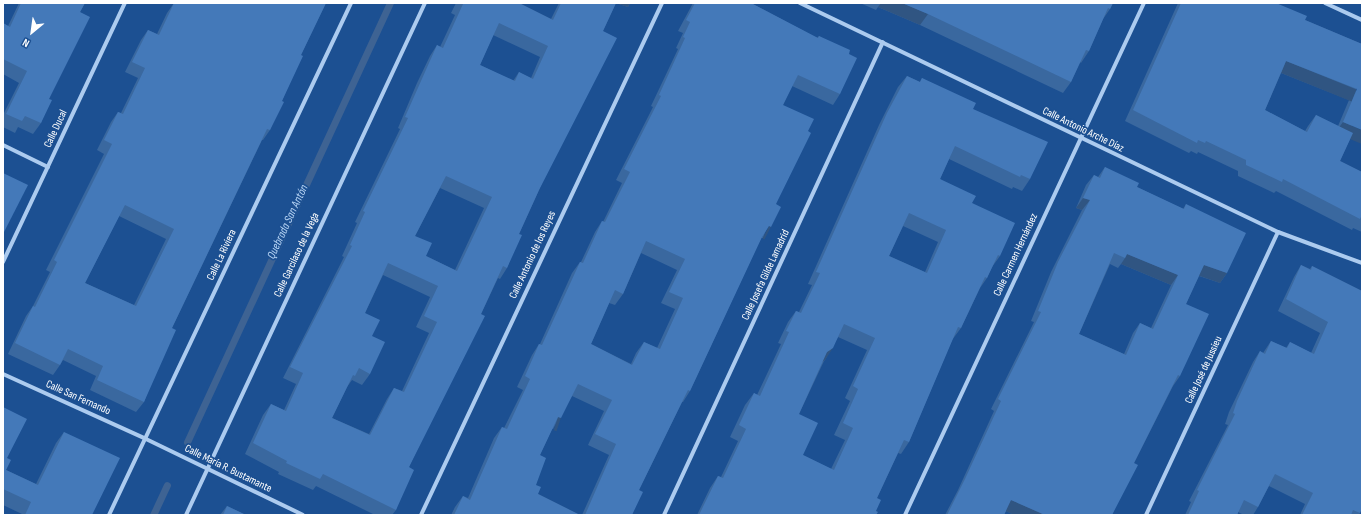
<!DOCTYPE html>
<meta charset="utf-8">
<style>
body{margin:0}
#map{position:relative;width:1365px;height:518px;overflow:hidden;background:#1c5092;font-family:"Sofia Sans Condensed",sans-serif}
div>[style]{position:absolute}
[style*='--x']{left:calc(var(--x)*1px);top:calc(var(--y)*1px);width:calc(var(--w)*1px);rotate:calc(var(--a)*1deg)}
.stream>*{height:7px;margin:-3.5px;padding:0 3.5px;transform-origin:3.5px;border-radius:3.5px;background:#3e6393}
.minor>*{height:4px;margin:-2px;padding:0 2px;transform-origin:2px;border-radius:2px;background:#accbef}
.wall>*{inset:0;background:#3a689f}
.shaded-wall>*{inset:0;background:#305582;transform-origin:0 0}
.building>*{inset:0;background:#4479b9}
span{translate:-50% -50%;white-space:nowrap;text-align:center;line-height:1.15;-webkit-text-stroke:3.5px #1c5092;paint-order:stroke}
.street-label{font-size:11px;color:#fff}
.water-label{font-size:12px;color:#b8d5f5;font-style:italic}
.frame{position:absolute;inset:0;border:4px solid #fff;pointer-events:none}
.north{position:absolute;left:12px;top:12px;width:40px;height:40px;-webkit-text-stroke:3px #1c5092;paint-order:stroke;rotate:209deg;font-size:11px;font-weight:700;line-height:16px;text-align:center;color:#fff}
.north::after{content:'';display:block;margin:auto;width:14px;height:18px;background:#fff;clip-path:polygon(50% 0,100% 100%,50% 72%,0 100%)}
</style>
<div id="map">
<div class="stream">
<div style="--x:187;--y:442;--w:484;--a:-65.2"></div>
<div style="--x:153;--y:515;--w:33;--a:-65"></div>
</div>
<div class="minor">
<div style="--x:800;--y:3;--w:530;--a:25.6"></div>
<div style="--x:1278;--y:232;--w:90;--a:20.3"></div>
<div style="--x:1325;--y:3;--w:41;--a:24.7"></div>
<div style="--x:3;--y:145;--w:50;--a:26.1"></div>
<div style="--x:3;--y:262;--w:286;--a:-64.8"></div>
<div style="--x:3;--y:374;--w:157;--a:24.4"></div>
<div style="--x:146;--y:439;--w:174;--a:25.8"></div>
<div style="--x:109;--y:515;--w:566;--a:-64.7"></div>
<div style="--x:186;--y:515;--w:565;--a:-64.98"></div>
<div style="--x:421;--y:515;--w:566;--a:-64.79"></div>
<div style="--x:664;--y:515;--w:521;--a:-65.16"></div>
<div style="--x:905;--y:515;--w:565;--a:-64.98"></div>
<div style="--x:1146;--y:515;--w:312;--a:-65"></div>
</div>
<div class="wall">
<div style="clip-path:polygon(19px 3px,85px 3px,80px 12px,49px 99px,41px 123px,33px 134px,18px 127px,15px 133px,3px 127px,3px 115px,19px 83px,3px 74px,3px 23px,8px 26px)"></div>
<div style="clip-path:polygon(evenodd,174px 3px,326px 3px,301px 55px,270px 130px,263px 140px,262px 140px,172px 328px,144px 402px,136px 412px,90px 390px,96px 376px,63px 360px,60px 365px,53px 375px,8px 354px,26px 316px,33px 306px,50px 272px,46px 270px,104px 154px,97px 150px,111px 122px,118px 112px,121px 113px,138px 78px,125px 72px,141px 40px,148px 30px,157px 34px,167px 13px,174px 3px,119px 216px,166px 239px,134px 305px,85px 283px,119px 216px)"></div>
<div style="clip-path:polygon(evenodd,456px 3px,519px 3px,551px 19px,559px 3px,630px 3px,628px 7px,616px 3px,603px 31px,539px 190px,519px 234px,507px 268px,500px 279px,498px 278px,409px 467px,396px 510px,392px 515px,375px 515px,316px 486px,313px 490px,278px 474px,279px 472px,245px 454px,263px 415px,271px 404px,284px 410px,296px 384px,283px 378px,344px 257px,342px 256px,357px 223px,355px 222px,400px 129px,398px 128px,417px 83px,430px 56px,437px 45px,440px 47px,455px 15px,451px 13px,456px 3px,493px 35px,540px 57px,531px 78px,519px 72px,513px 81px,480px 65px,493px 35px,456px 3px,440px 188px,484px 208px,455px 270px,426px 256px,415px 236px,440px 188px,456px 3px,383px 275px,430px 297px,416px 327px,429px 333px,402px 391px,394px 388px,387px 399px,369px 434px,332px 418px,347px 387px,352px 380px,362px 385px,370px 374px,372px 336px,365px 313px,383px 275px)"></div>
<div style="clip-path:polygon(evenodd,693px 3px,751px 3px,817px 38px,819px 36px,849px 54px,840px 94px,833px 105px,792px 86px,783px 105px,776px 204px,763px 238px,761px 238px,690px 391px,683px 402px,682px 402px,639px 490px,632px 515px,582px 515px,609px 455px,588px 445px,604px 411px,572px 396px,553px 429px,552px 429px,540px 455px,536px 485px,538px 494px,580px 515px,451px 515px,455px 507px,463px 496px,468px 498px,494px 438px,502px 427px,504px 428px,523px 390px,517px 387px,532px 355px,539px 344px,540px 344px,572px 273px,580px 262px,581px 262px,595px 232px,602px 221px,603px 222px,622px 183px,616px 180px,653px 107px,651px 106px,678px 49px,676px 48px,683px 33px,678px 31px,693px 3px,641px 253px,677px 270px,661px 303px,675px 309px,657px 348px,644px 342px,636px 353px,631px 364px,591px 344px,609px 303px,615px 305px,623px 294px,641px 253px)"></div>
<div style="clip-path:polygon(860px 3px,1113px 3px,1110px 9px,1103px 19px,1089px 51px,1081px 63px,1080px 62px,1071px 82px,1063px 93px,920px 25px,878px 7px,876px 10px)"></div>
<div style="clip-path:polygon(evenodd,1178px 3px,1276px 3px,1305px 20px,1362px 44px,1350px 139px,1340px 161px,1362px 172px,1362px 232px,1353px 228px,1352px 230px,1276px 191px,1274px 193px,1238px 176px,1238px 171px,1198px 152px,1197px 154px,1191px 151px,1189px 153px,1125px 121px,1178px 3px,1281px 73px,1349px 100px,1338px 126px,1316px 115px,1308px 126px,1305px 131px,1265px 110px,1281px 73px)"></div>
<div style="clip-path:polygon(evenodd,907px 76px,920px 82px,922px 78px,973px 109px,1030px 179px,1022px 191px,1013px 187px,1012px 189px,949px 159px,940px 179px,972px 203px,1000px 256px,992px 267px,987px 278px,980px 288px,961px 328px,952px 340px,909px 442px,901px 454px,898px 453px,877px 498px,876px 511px,876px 515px,697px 515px,710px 488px,718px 476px,721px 477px,738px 441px,730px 437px,745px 405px,754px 393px,757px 395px,781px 344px,778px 343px,788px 322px,796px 311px,799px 312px,812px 285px,808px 284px,879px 125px,898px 87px,907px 76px,903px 226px,938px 242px,925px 272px,889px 256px,903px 226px,907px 76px,838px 337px,867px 350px,845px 398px,850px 401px,834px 435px,845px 440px,831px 469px,803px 455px,799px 414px,824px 361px,825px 360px,838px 337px)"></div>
<div style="clip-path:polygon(evenodd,1105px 167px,1137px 187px,1183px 209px,1186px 204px,1227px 273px,1220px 283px,1199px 276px,1186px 304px,1180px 376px,1173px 386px,1134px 463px,1112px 515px,1014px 515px,1006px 511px,1004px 515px,945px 515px,958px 490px,994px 411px,991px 409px,1034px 322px,1031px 321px,1051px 272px,1082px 210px,1076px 208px,1086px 185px,1094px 175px,1098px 177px,1105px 167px,1110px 264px,1118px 268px,1121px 264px,1171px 285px,1151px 328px,1140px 323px,1133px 333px,1124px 354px,1079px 334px,1110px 264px)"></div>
<div style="clip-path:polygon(1301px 265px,1310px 269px,1312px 266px,1362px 291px,1360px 513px,1359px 515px,1300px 515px,1305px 504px,1269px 486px,1258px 507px,1253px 515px,1244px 515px,1238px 512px,1237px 515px,1185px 515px,1191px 502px,1189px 501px,1228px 425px,1225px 424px,1229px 412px,1253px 362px,1260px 351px,1263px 353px,1271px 341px,1286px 348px,1290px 342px,1311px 353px,1320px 333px,1278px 311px,1294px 277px)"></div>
<div style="clip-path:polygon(3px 407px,7px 458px,6px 470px,36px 484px,56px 443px,64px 432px,92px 515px,22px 515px,22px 514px,3px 505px)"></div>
<div style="clip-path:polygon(227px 506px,246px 515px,220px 515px)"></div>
</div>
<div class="shaded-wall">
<div style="clip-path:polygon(615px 3px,630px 3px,628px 7px)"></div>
<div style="clip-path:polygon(881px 3px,902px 3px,928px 14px,920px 25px,878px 7px)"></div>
<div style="left:1286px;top:61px;width:76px;height:13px;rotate:22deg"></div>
<div style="clip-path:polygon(1343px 122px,1362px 130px,1362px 144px,1335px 133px)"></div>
<div style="clip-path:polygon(1083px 198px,1090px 200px,1082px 210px,1076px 208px)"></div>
<div style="left:769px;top:226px;width:2px;height:14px;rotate:27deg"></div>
<div style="clip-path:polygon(1127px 254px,1178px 275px,1171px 285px,1121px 264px,1125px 258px)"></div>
<div style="clip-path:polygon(1204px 265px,1227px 273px,1220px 283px,1197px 275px)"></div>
<div style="clip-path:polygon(833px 348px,825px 360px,819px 364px,827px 352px)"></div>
<div style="left:558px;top:417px;width:3px;height:14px;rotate:18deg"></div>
<div style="clip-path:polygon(1011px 500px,1045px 515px,1014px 515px,1004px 510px)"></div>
</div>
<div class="building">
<div style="clip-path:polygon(21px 3px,85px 3px,80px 12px,90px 17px,49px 99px,52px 100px,41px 123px,25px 116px,22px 121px,6px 114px,27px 71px,3px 59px,3px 23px,10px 27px)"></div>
<div style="clip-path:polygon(evenodd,174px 3px,177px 4px,178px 3px,326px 3px,301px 55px,303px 56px,282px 101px,284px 102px,270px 130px,267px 129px,172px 328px,176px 330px,144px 402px,97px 380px,103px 366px,68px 349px,60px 365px,15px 343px,33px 306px,35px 307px,57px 262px,54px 260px,112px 144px,104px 140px,118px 112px,123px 114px,145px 68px,132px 62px,148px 30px,159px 35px,174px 3px,125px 205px,174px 229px,136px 306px,85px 283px,125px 205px)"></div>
<div style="clip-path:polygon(evenodd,460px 3px,519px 3px,553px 20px,561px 3px,616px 3px,603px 31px,617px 38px,539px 190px,519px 234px,522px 235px,507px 268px,503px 266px,481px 314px,485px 316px,409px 467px,414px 470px,396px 510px,323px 474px,320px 479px,286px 463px,287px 461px,253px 443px,271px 404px,286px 411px,303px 373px,290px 367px,352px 246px,350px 245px,365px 212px,363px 211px,408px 118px,405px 117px,437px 45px,443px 48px,463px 4px,460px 3px,499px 23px,548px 46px,533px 79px,519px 72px,515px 81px,480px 65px,499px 23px,460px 3px,446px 176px,492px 197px,457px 271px,426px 256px,432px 243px,415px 236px,446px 176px,460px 3px,388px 263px,438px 286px,424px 316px,437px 322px,404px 392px,394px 388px,370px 435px,332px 418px,353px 375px,355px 376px,359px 368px,370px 374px,385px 342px,372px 336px,380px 320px,365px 313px,388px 263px)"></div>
<div style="clip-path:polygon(evenodd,695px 3px,751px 3px,818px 38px,819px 36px,850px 50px,849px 54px,857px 58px,840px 94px,798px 75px,783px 105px,814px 119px,808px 131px,811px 133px,776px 204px,781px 207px,771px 227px,769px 226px,762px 237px,690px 391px,688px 390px,683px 400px,639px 490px,643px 492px,632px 515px,585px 515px,616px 444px,595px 434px,612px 400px,578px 384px,561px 418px,558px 417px,540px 455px,546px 458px,536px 485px,541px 487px,538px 494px,580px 515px,454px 515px,463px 496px,470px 500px,502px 427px,507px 429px,530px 379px,525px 376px,539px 344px,542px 345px,580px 262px,583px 263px,602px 221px,605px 222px,630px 172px,624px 169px,661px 96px,659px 95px,685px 38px,683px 37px,690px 22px,686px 20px,695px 3px,646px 241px,685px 259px,669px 292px,683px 298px,660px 349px,644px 342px,632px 365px,591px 344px,615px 290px,623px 294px,646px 241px)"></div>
<div style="clip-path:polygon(902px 3px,1113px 3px,1110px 9px,1108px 8px,1089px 51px,1086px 50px,1071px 82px,928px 14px)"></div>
<div style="clip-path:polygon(1181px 3px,1276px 3px,1307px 16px,1305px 20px,1362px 44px,1362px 130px,1343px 122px,1357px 89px,1286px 61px,1265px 110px,1307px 132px,1316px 115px,1353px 133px,1340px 161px,1362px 172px,1362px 217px,1361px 217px,1360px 219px,1283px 179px,1282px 182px,1246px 165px,1246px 160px,1206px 141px,1205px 143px,1198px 140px,1197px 143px,1133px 110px)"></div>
<div style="clip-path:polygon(evenodd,907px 76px,920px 82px,922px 78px,976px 103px,973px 109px,1048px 142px,1030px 179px,1021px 175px,1020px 177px,955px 146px,940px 179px,976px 196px,972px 203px,1015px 223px,1000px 256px,998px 255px,987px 278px,985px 277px,961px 328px,958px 327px,909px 442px,904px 440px,877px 498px,881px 500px,876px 511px,878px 512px,876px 515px,699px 515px,718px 476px,723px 478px,746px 429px,739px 425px,754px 393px,760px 396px,789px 332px,786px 331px,796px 311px,801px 313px,820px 273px,816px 272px,887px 113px,907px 76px,909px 213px,946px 230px,927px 273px,889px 256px,909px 213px,907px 76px,844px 324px,875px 338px,853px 386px,858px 389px,843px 423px,853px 428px,834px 470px,803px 455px,818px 423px,799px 414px,827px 352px,833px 348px,844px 324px)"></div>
<div style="clip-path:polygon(evenodd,1105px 167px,1139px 183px,1137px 187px,1184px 209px,1186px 204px,1246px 233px,1227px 273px,1204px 265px,1186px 304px,1209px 314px,1180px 376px,1178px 375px,1134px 463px,1138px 465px,1112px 515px,1045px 515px,1011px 500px,1004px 515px,947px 515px,965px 479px,1001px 401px,998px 399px,1041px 312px,1038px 311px,1058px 262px,1090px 200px,1083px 198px,1094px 175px,1100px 178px,1105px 167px,1114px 253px,1125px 258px,1127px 254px,1178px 275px,1153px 329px,1140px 323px,1126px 355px,1079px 334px,1114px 253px)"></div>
<div style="clip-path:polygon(3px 173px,28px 185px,3px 234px)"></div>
<div style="clip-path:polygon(1301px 265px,1311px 270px,1312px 266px,1362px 291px,1362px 509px,1360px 513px,1353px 510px,1351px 515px,1302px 515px,1313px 493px,1275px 474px,1258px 507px,1244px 500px,1237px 515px,1188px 515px,1199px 491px,1197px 490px,1235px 414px,1233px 413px,1237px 401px,1260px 351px,1265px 354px,1271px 341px,1287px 348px,1290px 342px,1314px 354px,1328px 322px,1286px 299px)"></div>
<div style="clip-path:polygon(3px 407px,27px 419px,7px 458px,11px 460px,6px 470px,38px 485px,64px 432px,120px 458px,92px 515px,25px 515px,31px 502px,3px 489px)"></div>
<div style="clip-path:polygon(227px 506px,246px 515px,223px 515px)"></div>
</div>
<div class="street-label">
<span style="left:56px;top:129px;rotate:-65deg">Calle Ducal</span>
<span style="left:1083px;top:130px;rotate:26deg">Calle Antonio Arche Díaz</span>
<span style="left:222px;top:255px;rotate:-65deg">Calle La Riviera</span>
<span style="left:297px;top:255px;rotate:-65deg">Calle Garcilaso de la Vega</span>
<span style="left:533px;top:255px;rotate:-65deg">Calle Antonio de los Reyes</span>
<span style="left:1016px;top:255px;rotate:-65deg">Calle Carmen Hernández</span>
<span style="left:766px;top:275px;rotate:-65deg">Calle Josefa Gilde Lamadrid</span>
<span style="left:1204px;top:370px;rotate:-65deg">Calle José de Jussieu</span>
<span style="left:78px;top:398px;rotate:24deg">Calle San Fernando</span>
<span style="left:228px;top:469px;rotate:26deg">Calle María R. Bustamante</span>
</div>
<div class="water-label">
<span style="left:288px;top:222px;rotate:-65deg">Quebrada San Antón</span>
</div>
<div class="frame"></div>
<div class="north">N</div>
</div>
